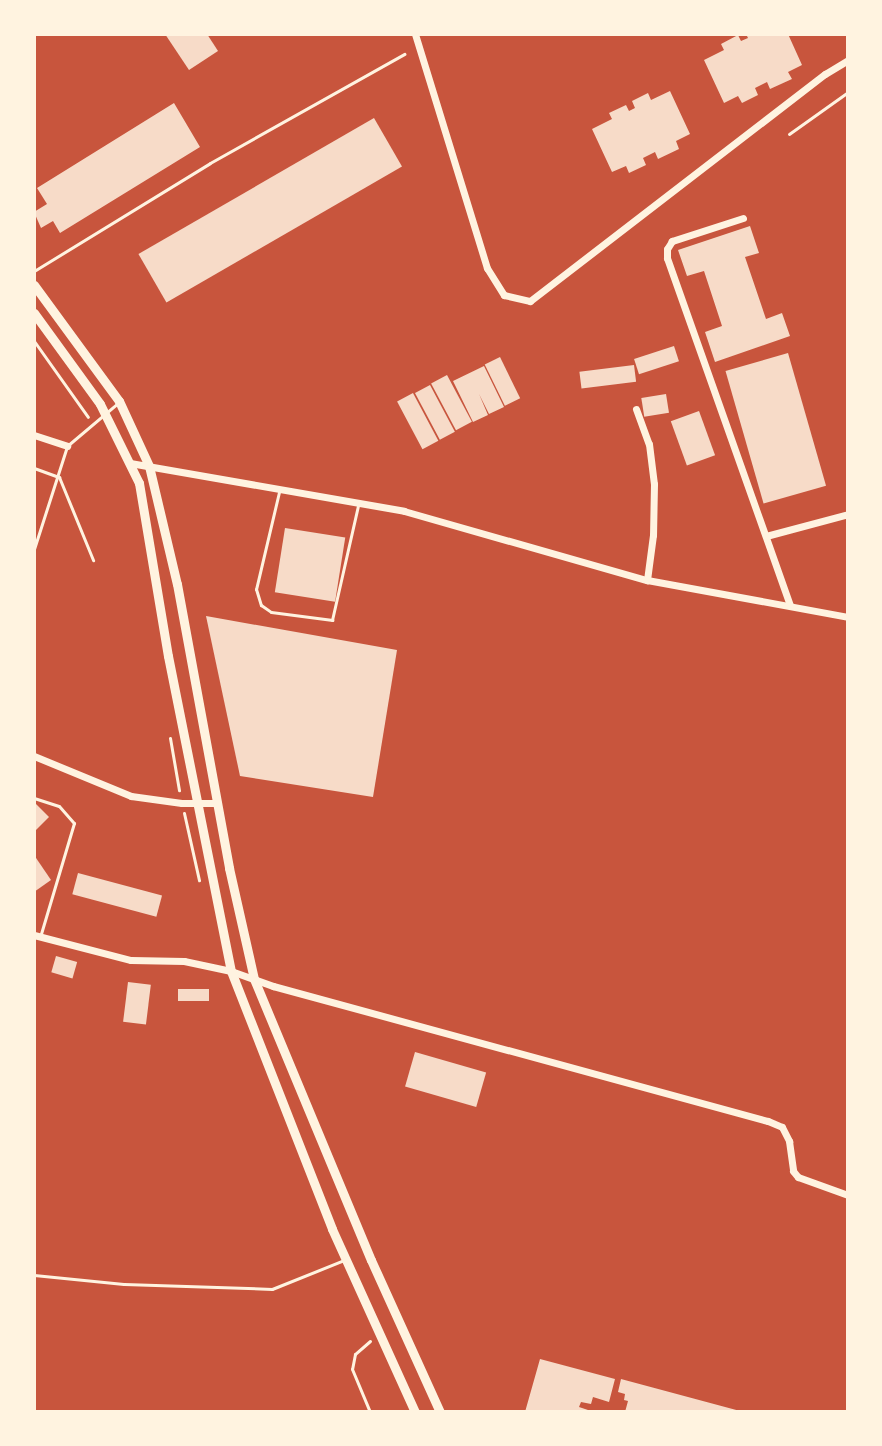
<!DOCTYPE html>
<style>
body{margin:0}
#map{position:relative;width:882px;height:1446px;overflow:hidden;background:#c8553d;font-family:Rubik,sans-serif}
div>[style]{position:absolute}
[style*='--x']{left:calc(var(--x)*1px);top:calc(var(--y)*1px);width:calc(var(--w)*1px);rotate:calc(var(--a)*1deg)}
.building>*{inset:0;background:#f7dbc8;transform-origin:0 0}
.path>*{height:3px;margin:-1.5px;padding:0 1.5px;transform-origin:1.5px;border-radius:1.5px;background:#fff3e0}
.service>*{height:3px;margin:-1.5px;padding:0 1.5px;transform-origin:1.5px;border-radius:1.5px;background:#fff3e0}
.minor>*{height:7px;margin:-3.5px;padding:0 3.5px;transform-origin:3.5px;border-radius:3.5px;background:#fff3e0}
.tertiary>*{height:9px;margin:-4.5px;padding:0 4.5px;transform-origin:4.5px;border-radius:4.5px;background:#fff3e0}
span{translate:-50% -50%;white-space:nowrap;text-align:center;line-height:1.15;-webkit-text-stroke:8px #fff3e0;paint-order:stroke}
.frame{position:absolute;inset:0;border:36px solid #fff3e0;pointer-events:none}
</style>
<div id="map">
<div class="building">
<div style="clip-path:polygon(165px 34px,207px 34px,218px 51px,189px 70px)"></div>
<div style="clip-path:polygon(746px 34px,788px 34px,802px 65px,788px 72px,792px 79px,770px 89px,767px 82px,755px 88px,758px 95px,742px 103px,738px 96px,724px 103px,704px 60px,724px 50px,721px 44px,738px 35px,741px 41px,748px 38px)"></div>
<div style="clip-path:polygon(670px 91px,690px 134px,676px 141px,679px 149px,658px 159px,655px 152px,643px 158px,646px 165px,629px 173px,626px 166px,612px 172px,592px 129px,612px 119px,609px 113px,626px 105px,629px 111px,635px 108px,632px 101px,648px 93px,651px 100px)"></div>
<div style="clip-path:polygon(174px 103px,200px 147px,60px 233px,53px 221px,41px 228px,34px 212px,47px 204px,37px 188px)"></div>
<div style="left:374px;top:118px;width:56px;height:272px;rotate:60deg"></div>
<div style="clip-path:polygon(750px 226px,759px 253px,745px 257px,766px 319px,782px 313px,790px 336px,715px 362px,705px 332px,722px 326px,704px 271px,687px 276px,678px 250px)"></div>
<div style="left:674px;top:346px;width:16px;height:42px;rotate:72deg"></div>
<div style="left:788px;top:353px;width:138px;height:65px;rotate:74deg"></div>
<div style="left:500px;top:357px;width:46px;height:17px;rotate:64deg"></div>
<div style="left:634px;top:365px;width:17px;height:55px;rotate:83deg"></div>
<div style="clip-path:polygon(484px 366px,504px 407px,489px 414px,479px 394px,488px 415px,473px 422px,453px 381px)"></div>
<div style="left:447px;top:375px;width:53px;height:18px;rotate:62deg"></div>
<div style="left:430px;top:385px;width:53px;height:17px;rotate:62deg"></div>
<div style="left:413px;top:393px;width:54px;height:18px;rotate:62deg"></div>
<div style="left:666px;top:394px;width:19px;height:25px;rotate:81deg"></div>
<div style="left:699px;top:411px;width:47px;height:30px;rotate:70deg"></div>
<div style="left:285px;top:528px;width:61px;height:65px;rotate:9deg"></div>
<div style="clip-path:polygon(206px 616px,397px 650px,373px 797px,240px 776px)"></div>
<div style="clip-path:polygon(34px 802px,49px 817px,34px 832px)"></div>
<div style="clip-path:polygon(34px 855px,51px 880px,34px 892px)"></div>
<div style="left:78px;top:873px;width:87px;height:22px;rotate:15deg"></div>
<div style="left:56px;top:956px;width:22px;height:17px;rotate:16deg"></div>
<div style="left:128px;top:982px;width:23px;height:40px;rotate:7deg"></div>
<div style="left:209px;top:989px;width:12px;height:31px;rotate:90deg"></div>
<div style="left:415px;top:1052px;width:74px;height:36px;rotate:16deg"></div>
<div style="clip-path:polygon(540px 1359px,615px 1379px,609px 1402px,593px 1397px,591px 1404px,581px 1402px,579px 1407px,594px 1412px,525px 1412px)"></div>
<div style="clip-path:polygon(621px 1379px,740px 1411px,740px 1412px,625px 1412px,628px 1401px,624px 1400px,625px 1394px,618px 1392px)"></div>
</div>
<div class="path">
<div style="--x:34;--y:341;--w:93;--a:54.6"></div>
<div style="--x:170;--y:738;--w:53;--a:80.2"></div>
<div style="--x:184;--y:813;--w:69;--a:77.4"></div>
<div style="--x:370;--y:1341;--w:20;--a:139"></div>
<div style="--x:355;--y:1354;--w:15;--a:101"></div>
<div style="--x:352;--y:1369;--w:47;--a:67.3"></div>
</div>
<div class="service">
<div style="--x:789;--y:134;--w:72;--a:-35.4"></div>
<div style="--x:34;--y:271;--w:206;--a:-31.5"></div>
<div style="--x:210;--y:163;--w:223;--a:-29.3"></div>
<div style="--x:34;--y:468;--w:27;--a:20"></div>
<div style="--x:59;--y:477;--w:90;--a:67.7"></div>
<div style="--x:279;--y:492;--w:100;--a:103.3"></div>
<div style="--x:256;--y:589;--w:17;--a:73"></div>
<div style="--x:261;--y:605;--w:12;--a:35"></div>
<div style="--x:271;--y:612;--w:62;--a:7.5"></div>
<div style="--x:332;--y:620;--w:117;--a:-77.2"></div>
<div style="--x:34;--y:549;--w:108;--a:-72.2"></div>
<div style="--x:67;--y:446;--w:68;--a:-40.2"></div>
<div style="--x:34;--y:798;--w:26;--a:18"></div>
<div style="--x:59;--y:806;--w:23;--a:49"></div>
<div style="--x:74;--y:823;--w:119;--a:106.6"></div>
<div style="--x:34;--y:1275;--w:90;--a:5.7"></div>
<div style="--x:124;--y:1284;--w:148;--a:1.9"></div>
<div style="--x:272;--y:1289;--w:78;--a:-21.9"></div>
</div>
<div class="minor">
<div style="--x:415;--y:34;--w:245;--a:72.9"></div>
<div style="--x:487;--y:268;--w:32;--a:58"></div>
<div style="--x:504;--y:295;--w:27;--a:13"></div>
<div style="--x:530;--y:301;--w:372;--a:-37.6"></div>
<div style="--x:825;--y:74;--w:27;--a:-31"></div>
<div style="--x:743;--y:218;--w:75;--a:162.1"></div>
<div style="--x:672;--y:241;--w:9;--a:122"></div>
<div style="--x:667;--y:249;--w:9;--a:90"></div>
<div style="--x:667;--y:258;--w:368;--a:70.5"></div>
<div style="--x:636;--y:409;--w:37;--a:70"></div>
<div style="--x:649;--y:444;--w:40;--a:82.9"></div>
<div style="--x:654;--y:484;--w:51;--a:91.1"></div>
<div style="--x:653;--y:535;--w:45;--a:97.6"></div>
<div style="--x:34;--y:435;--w:35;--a:18"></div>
<div style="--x:130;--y:463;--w:278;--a:9.9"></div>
<div style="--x:404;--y:511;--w:253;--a:15.9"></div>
<div style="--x:647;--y:580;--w:204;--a:10.4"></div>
<div style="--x:766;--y:536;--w:82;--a:-14.9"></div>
<div style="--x:34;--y:756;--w:105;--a:22.4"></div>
<div style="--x:131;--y:796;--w:51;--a:7.8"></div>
<div style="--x:182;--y:803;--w:35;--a:0"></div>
<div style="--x:34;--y:935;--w:100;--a:14.5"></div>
<div style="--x:131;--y:960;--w:53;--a:1.1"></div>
<div style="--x:184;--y:961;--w:48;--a:12"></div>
<div style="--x:231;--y:971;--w:45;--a:19.7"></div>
<div style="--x:273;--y:986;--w:513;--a:15.26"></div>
<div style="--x:768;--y:1121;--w:15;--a:23"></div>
<div style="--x:782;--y:1127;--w:16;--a:63"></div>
<div style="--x:789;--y:1141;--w:30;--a:82"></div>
<div style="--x:793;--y:1171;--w:8;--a:50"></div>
<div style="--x:798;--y:1177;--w:53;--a:19.8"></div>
</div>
<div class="tertiary">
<div style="--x:34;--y:285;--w:144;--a:53.8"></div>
<div style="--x:119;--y:401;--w:72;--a:65.2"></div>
<div style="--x:149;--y:466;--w:121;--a:76.7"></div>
<div style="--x:177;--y:584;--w:289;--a:79.6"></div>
<div style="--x:229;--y:868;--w:114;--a:77.3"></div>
<div style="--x:254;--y:979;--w:304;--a:67.4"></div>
<div style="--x:371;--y:1260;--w:167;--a:65.6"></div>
<div style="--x:34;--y:313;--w:112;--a:54"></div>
<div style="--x:100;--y:404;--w:88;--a:63.7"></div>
<div style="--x:139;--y:483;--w:175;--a:80.5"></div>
<div style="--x:168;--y:656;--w:321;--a:78.7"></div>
<div style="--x:231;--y:971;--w:277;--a:68.6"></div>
<div style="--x:332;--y:1229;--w:201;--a:65.6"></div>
</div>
<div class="frame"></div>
</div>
